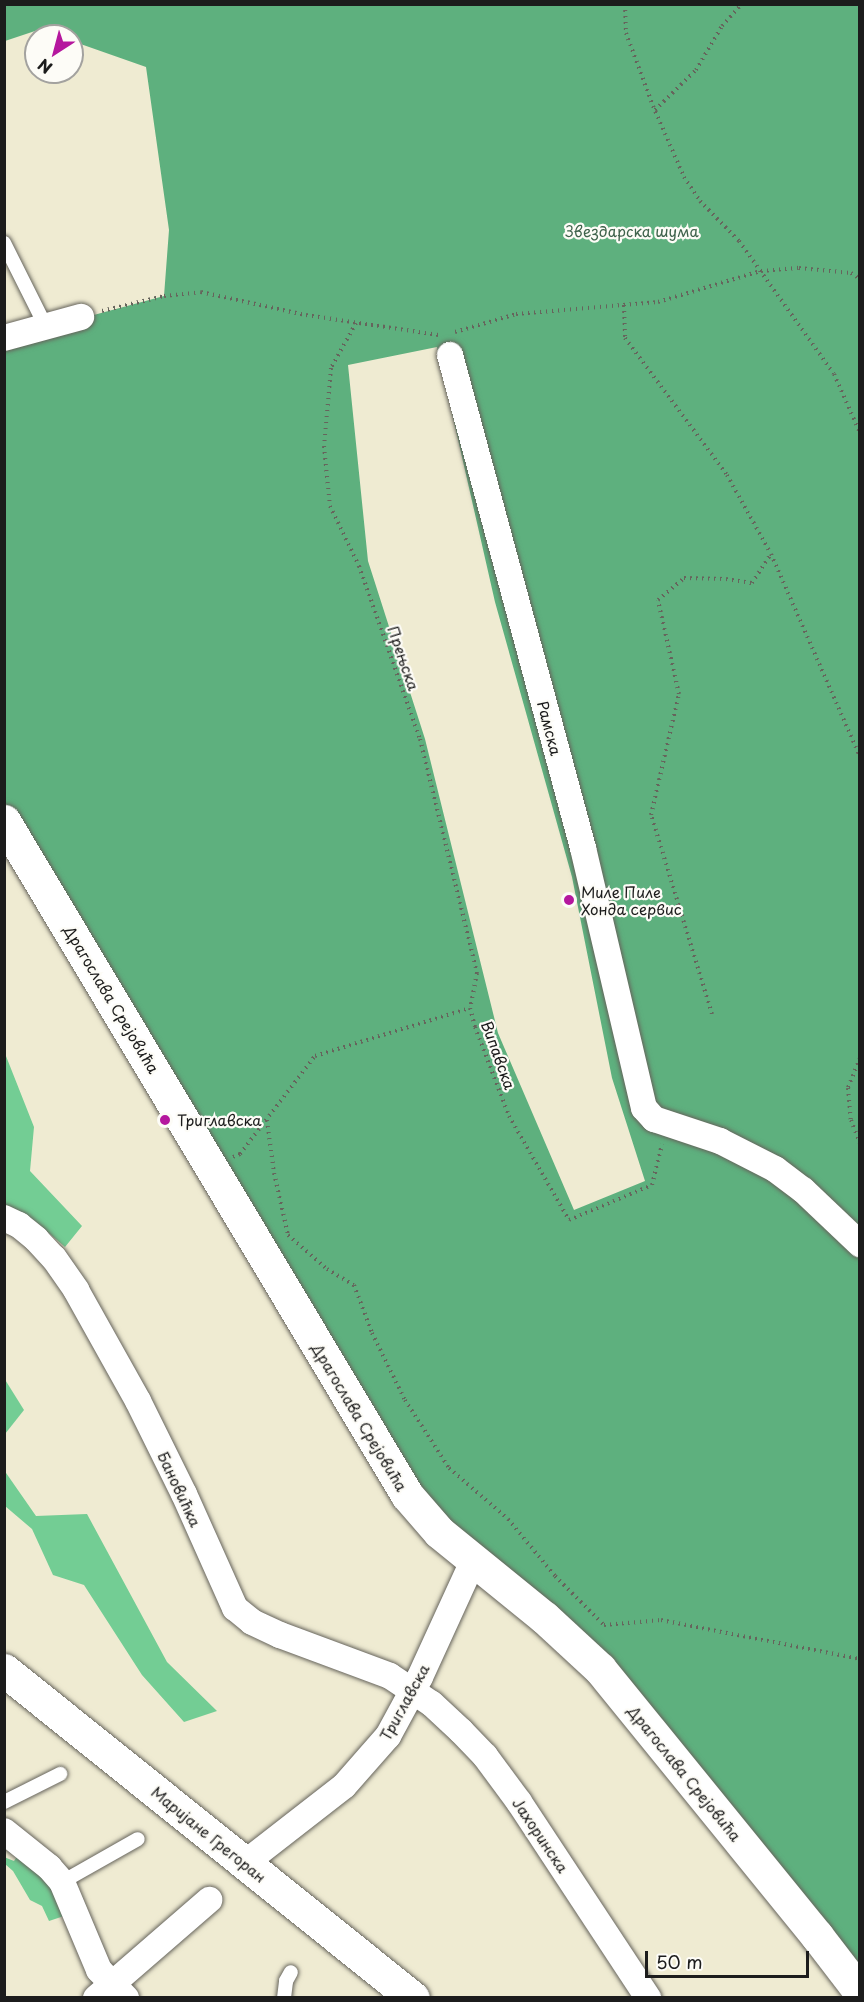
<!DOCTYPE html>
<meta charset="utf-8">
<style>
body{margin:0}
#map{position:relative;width:864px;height:2002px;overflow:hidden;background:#efebd2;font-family:"Playpen Sans",sans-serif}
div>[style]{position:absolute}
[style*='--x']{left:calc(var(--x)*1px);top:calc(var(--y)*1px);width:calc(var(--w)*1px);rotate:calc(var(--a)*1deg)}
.green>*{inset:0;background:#73cd94}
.forest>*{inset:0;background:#5eb07e}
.path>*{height:4px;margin-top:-2px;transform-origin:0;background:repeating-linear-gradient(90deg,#66645c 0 1.5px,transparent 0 6px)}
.roads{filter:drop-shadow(0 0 2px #66645c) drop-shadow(0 0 2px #66645c)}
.service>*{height:14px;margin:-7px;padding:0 7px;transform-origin:7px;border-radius:7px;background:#fff}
.minor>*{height:26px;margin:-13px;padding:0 13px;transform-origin:13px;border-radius:13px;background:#fff}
.tertiary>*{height:33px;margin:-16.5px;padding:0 16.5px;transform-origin:16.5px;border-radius:16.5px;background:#fff}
.secondary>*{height:33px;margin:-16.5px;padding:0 16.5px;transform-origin:16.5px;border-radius:16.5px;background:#fff}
.dots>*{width:16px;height:16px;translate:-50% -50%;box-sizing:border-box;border:3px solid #fdfcf7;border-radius:50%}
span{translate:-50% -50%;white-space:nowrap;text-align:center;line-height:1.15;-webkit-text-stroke:4.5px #fdfcf7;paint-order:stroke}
.park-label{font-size:15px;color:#3f634c}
.street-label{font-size:15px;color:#1c1c1c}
.poi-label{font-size:15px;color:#1c1c1c}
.left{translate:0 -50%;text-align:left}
.frame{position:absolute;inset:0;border:6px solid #1c1c1c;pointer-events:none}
.north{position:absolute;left:24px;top:24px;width:60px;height:60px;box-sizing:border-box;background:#fdfcf7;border:2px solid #a3a29f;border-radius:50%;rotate:216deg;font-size:16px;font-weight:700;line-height:24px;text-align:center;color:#1c1c1c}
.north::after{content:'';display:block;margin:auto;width:21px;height:27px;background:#b5179e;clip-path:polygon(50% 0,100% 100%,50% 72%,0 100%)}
.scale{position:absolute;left:645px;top:1951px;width:164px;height:27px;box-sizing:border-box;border:3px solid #1c1c1c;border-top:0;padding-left:8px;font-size:18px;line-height:21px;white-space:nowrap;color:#1c1c1c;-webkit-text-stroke:4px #fdfcf7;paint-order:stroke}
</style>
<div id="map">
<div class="green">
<div style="clip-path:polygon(4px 1051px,34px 1127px,30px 1171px,82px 1226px,65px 1247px,35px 1221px,5px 1208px)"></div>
<div style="clip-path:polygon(4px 1378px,24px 1410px,5px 1434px,4px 1434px)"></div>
<div style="clip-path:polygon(4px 1470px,36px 1516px,87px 1514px,167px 1662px,217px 1711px,184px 1722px,142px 1675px,84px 1585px,53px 1575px,32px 1529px,5px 1506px)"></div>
<div style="clip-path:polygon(20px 1852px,39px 1866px,70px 1914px,49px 1921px,42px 1906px,30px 1900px,13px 1871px,5px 1864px,4px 1857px,14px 1861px)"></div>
</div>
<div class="forest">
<div style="clip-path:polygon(evenodd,5px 5px,859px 5px,859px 1982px,412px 1479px,5px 808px,5px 339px,164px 296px,169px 230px,146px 67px,72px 41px,72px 36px,59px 36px,41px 29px,5px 41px,5px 5px,437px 347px,495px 602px,572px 877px,612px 1078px,645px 1181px,574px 1210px,498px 1033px,425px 739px,368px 561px,348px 365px,437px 347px)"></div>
</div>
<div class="path">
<div style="--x:625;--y:4;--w:29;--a:88"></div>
<div style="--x:626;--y:33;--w:78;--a:69.7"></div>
<div style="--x:653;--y:106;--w:77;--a:66.4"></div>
<div style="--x:684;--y:177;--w:29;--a:56"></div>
<div style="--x:700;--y:201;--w:56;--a:45.7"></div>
<div style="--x:739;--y:241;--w:163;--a:54.5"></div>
<div style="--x:834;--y:374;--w:64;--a:66.2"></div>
<div style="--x:655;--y:110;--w:57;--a:-44.3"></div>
<div style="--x:696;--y:70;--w:51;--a:-59.4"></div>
<div style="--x:722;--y:26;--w:30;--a:-48"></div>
<div style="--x:624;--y:305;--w:33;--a:88"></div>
<div style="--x:625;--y:338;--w:171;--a:53.3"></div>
<div style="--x:727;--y:475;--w:90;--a:60.9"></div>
<div style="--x:771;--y:554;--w:222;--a:66.3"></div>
<div style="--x:102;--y:311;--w:64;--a:-13.6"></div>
<div style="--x:164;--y:296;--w:37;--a:-6"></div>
<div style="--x:201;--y:292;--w:107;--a:12.4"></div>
<div style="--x:306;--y:315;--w:134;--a:8.6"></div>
<div style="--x:356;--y:323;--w:51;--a:119.1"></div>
<div style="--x:331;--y:368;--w:78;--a:95.1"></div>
<div style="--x:324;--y:446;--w:60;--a:84.3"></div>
<div style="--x:330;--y:506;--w:67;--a:64.2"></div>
<div style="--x:359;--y:566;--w:183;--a:70.6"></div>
<div style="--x:420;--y:739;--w:241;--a:76.3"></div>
<div style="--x:477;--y:973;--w:36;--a:101"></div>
<div style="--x:470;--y:1008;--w:20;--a:75"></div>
<div style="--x:475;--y:1027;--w:95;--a:69.1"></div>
<div style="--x:509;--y:1116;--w:120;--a:60"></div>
<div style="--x:569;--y:1220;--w:90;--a:-22.9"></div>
<div style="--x:652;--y:1185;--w:42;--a:-76.3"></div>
<div style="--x:455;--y:332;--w:64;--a:-16.4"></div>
<div style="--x:516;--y:314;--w:143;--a:-4.8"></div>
<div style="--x:658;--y:302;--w:108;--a:-16.8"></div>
<div style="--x:761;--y:271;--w:38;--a:-5"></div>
<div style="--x:799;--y:268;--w:52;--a:5.5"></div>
<div style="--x:851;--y:273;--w:11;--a:34"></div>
<div style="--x:712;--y:1014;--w:208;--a:-107"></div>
<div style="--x:651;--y:815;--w:124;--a:-77"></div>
<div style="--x:679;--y:694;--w:96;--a:-102.6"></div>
<div style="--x:658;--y:600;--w:34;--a:-40"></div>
<div style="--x:684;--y:578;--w:42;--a:1.4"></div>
<div style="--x:726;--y:579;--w:26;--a:9"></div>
<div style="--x:752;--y:583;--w:35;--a:-57"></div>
<div style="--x:860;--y:1058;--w:32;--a:112"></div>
<div style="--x:848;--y:1088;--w:32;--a:85"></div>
<div style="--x:851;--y:1120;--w:25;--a:69"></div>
<div style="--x:267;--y:1120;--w:53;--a:82.5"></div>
<div style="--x:274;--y:1173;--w:64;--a:77.3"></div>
<div style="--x:288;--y:1235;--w:52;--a:41.1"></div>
<div style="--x:327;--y:1269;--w:31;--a:31"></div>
<div style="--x:354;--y:1285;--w:51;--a:69.4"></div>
<div style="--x:372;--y:1333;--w:75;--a:63.8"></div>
<div style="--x:405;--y:1400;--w:81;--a:57.1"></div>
<div style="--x:449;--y:1468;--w:78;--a:40.8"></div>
<div style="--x:508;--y:1519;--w:74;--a:50.5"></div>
<div style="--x:555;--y:1576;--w:69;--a:45"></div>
<div style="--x:604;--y:1625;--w:57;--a:-5"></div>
<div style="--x:661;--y:1620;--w:203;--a:11.1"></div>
<div style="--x:233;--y:1157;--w:8;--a:-23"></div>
<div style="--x:240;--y:1154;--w:123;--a:-52.6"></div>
<div style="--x:315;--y:1056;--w:162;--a:-17.2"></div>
</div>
<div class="roads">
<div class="service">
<div style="--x:4;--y:243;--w:94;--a:63.4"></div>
<div style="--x:4;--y:1802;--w:63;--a:-26.6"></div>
<div style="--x:62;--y:1882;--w:87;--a:-29.5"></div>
<div style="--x:284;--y:1998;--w:17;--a:-83"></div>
<div style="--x:286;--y:1981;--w:10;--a:-61"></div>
</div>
<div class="minor">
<div style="--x:4;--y:338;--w:80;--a:-15.3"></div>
<div style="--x:450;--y:355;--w:511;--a:74.9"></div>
<div style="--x:583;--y:848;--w:267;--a:76.8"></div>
<div style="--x:644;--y:1108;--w:15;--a:48"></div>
<div style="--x:654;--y:1119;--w:70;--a:18.4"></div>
<div style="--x:720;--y:1141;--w:62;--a:27"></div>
<div style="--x:775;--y:1169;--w:35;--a:37"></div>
<div style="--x:803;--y:1190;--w:79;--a:43.5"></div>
<div style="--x:4;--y:1218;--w:17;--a:25"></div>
<div style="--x:19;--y:1225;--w:22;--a:39"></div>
<div style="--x:36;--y:1239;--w:26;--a:47"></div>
<div style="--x:54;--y:1258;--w:39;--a:55"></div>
<div style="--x:76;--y:1290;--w:127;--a:60.8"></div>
<div style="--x:138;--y:1401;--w:104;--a:63.7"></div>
<div style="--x:184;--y:1494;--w:125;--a:65.9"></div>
<div style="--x:235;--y:1608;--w:22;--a:39"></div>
<div style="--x:252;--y:1622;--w:31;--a:25"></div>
<div style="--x:280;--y:1635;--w:117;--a:20.4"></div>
<div style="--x:390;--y:1676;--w:50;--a:33.7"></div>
<div style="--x:432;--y:1704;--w:40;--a:43"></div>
<div style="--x:461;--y:1731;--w:35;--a:46"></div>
<div style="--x:485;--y:1756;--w:57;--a:53.5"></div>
<div style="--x:519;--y:1802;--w:235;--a:56.6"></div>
<div style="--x:4;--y:1831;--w:58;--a:38.7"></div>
<div style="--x:49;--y:1867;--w:20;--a:49"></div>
<div style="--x:62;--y:1882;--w:95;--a:67.2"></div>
<div style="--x:99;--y:1970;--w:39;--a:46"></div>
<div style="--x:245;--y:1863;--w:125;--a:-37.9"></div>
<div style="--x:344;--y:1786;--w:67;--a:-48.7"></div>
<div style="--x:388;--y:1736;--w:67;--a:-61.5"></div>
<div style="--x:420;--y:1677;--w:128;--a:-65.4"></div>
<div style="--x:96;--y:1998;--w:150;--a:-40.9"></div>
</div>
<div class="tertiary">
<div style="--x:4;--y:1670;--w:524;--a:38.73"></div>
</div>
<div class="secondary">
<div style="--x:4;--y:821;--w:785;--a:59.12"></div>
<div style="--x:407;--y:1495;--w:49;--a:49.1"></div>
<div style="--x:439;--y:1532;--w:136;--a:39.1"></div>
<div style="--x:545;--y:1618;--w:75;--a:42.8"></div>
<div style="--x:600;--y:1669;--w:344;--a:50.9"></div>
<div style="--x:817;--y:1936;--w:71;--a:52.5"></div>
</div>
</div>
<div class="dots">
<div style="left:569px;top:900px;background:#b5179e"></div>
<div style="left:165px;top:1120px;background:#b5179e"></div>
</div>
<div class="park-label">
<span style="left:632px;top:231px">Звездарска шума</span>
</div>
<div class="street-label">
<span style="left:404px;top:658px;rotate:71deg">Прењска</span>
<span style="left:550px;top:728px;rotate:75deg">Рамска</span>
<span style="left:112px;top:999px;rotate:59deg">Драгослава Срејовића</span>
<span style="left:499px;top:1055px;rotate:70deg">Випавска</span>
<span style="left:360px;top:1417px;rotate:59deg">Драгослава Срејовића</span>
<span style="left:180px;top:1489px;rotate:65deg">Бановићка</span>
<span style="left:404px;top:1702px;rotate:-61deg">Триглавска</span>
<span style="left:685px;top:1773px;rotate:51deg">Драгослава Срејовића</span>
<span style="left:209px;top:1834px;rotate:39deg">Маријане Грегоран</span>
<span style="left:541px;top:1835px;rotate:56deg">Јахоринска</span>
</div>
<div class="poi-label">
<span class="left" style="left:581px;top:900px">Миле Пиле<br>Хонда сервис</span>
<span class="left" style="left:177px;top:1120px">Триглавска</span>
</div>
<div class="frame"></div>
<div class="north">N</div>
<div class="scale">50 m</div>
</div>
